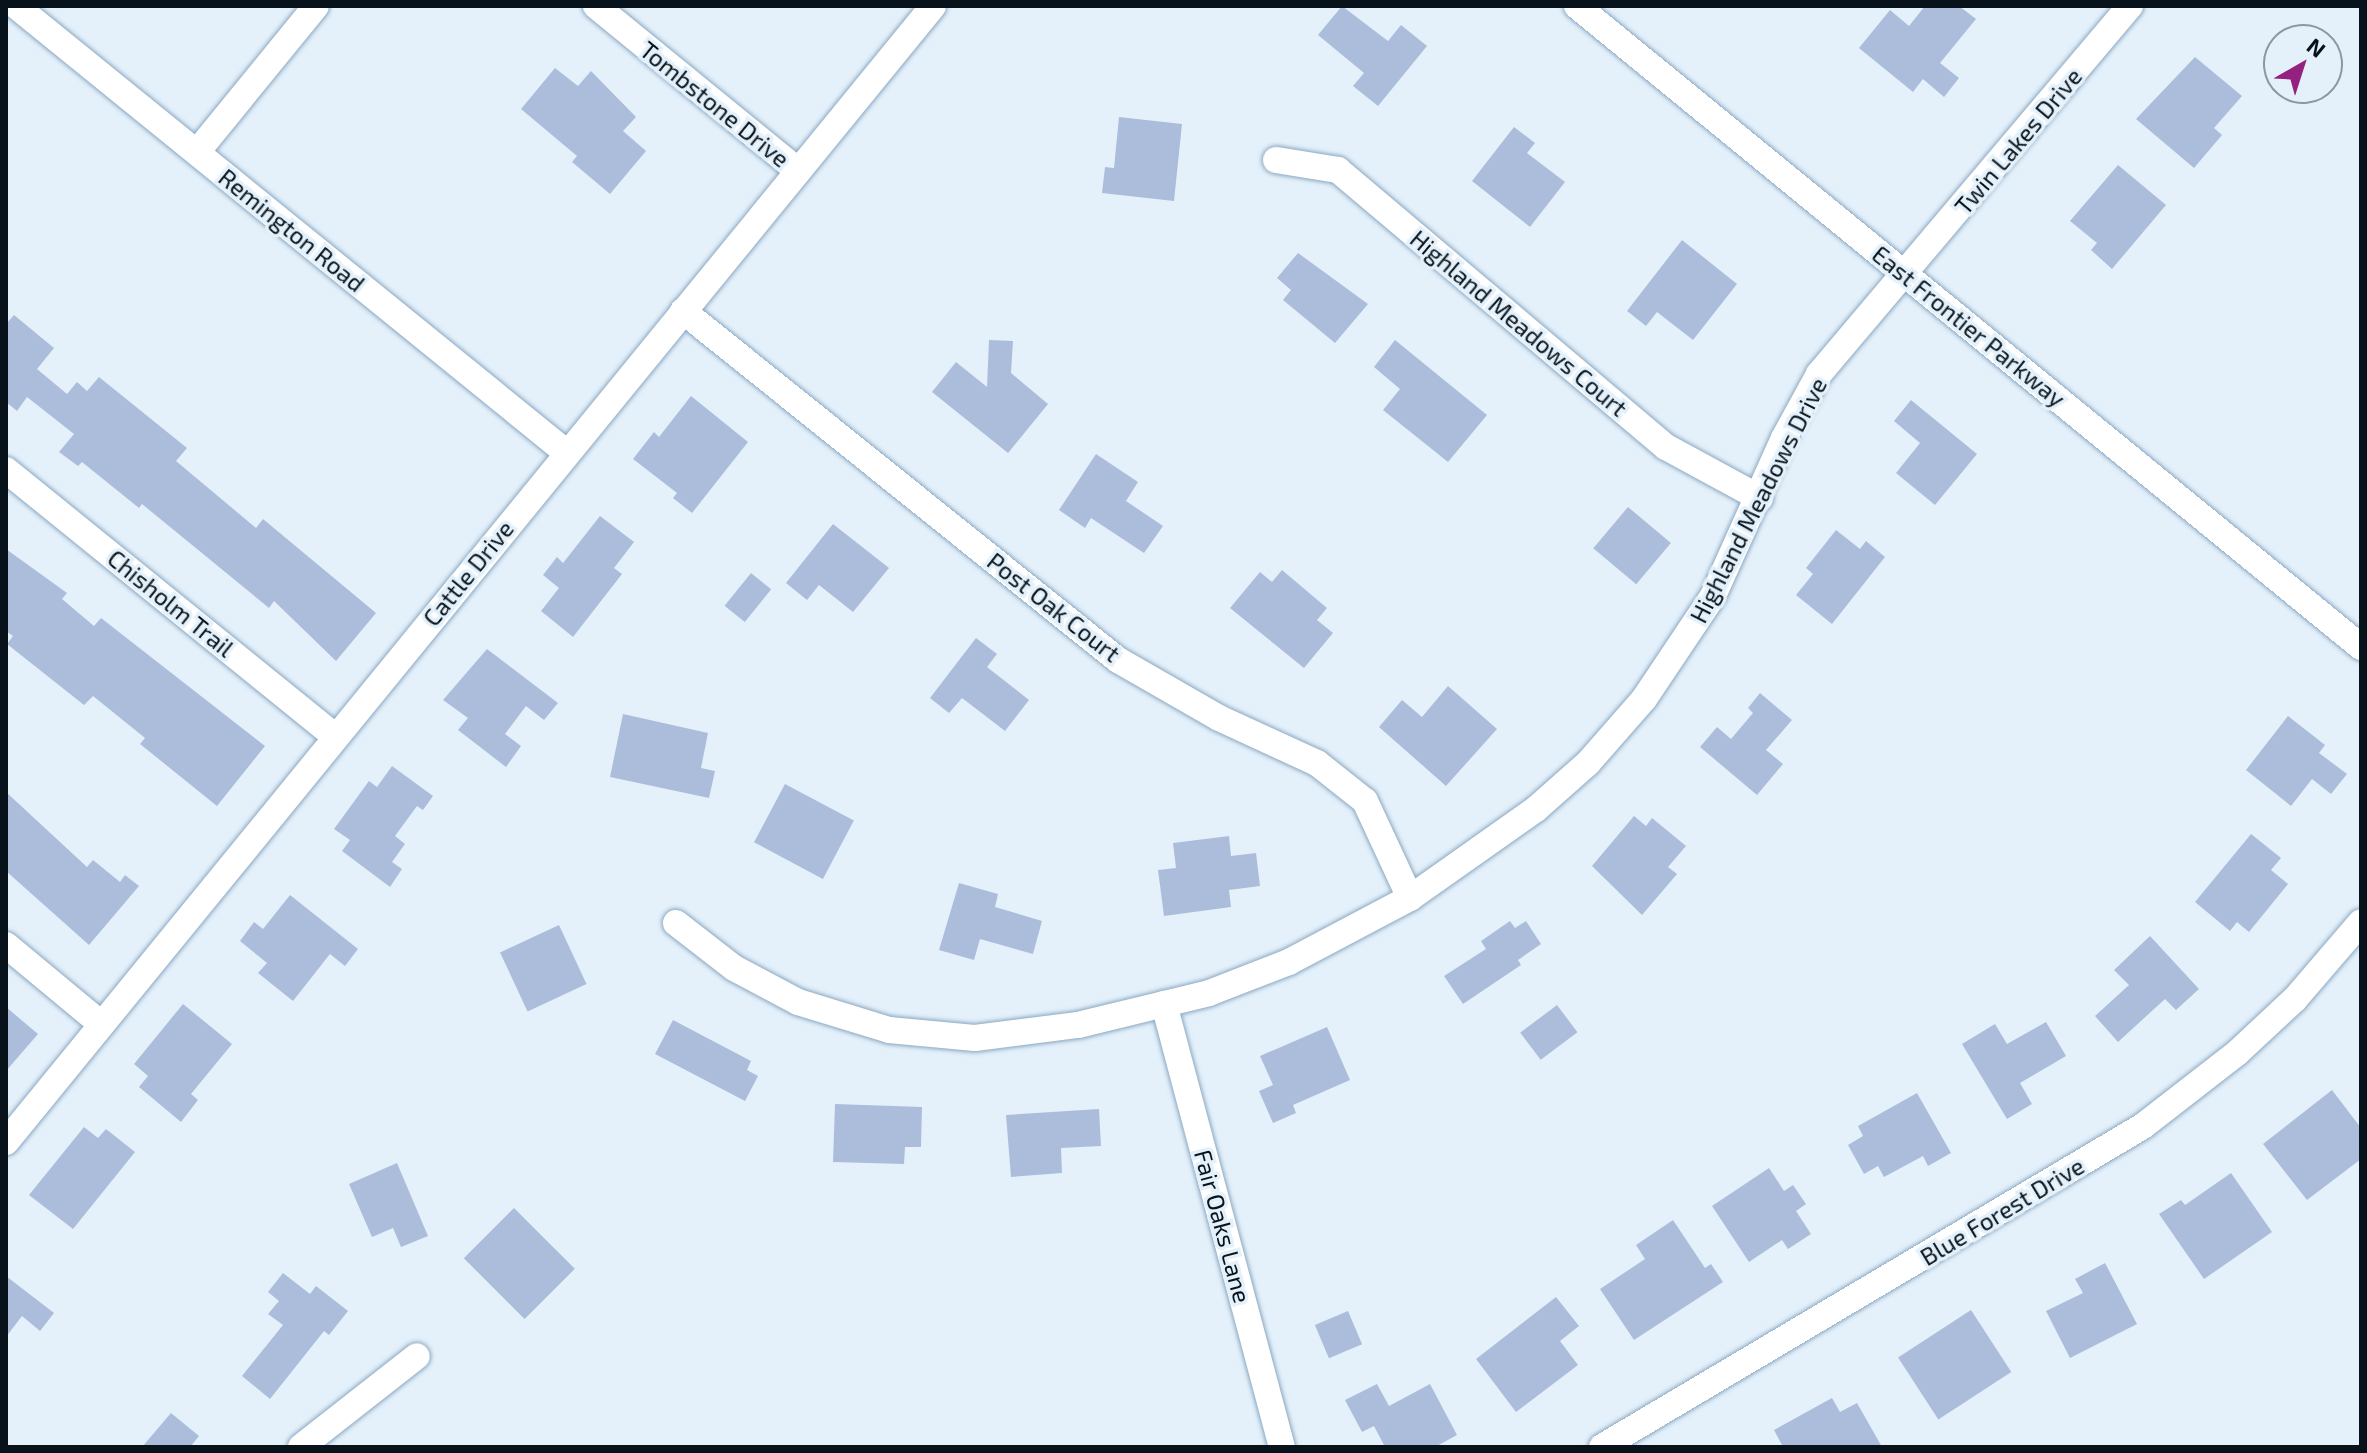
<!DOCTYPE html>
<style>
body{margin:0}
#map{position:relative;width:2367px;height:1453px;overflow:hidden;background:#e4f1fb;font-family:"Exo 2",sans-serif}
div>[style]{position:absolute}
[style*='--x']{left:calc(var(--x)*1px);top:calc(var(--y)*1px);width:calc(var(--w)*1px);rotate:calc(var(--a)*1deg)}
.building>*{inset:0;background:#abbddb;transform-origin:0 0}
.roads{filter:drop-shadow(0 0 2px #8ba8c1) drop-shadow(0 0 2px #8ba8c1)}
.minor>*{height:26px;margin:-13px;padding:0 13px;transform-origin:13px;border-radius:13px;background:#fff}
span{translate:-50% -50%;white-space:nowrap;text-align:center;line-height:1.15;-webkit-text-stroke:7px #e4f1fb;paint-order:stroke}
.street-label{font-size:24px;color:#07121a}
.frame{position:absolute;inset:0;border:8px solid #07121a;pointer-events:none}
.north{position:absolute;left:2263px;top:24px;width:80px;height:80px;box-sizing:border-box;background:#e4f1fb;border:2px solid #8c98a1;border-radius:50%;rotate:39deg;font-size:22px;font-weight:700;line-height:32px;text-align:center;color:#07121a}
.north::after{content:'';display:block;margin:auto;width:28px;height:36px;background:#94217f;clip-path:polygon(50% 0,100% 100%,50% 72%,0 100%)}
</style>
<div id="map">
<div class="building">
<div style="clip-path:polygon(1342px 6px,1388px 41px,1401px 25px,1427px 46px,1378px 106px,1353px 86px,1364px 73px,1318px 35px)"></div>
<div style="clip-path:polygon(1925px 6px,1959px 6px,1976px 19px,1940px 63px,1959px 78px,1944px 97px,1923px 79px,1913px 92px,1859px 48px,1890px 10px,1909px 26px)"></div>
<div style="clip-path:polygon(2195px 57px,2242px 96px,2214px 128px,2222px 135px,2194px 168px,2136px 119px)"></div>
<div style="clip-path:polygon(555px 68px,578px 86px,591px 71px,636px 117px,623px 131px,646px 151px,610px 194px,572px 162px,577px 156px,521px 109px)"></div>
<div style="clip-path:polygon(1119px 117px,1182px 124px,1174px 201px,1102px 193px,1105px 167px,1114px 168px)"></div>
<div style="clip-path:polygon(1514px 127px,1535px 143px,1527px 153px,1565px 182px,1530px 227px,1472px 181px)"></div>
<div style="clip-path:polygon(2118px 165px,2166px 205px,2112px 269px,2091px 250px,2097px 243px,2070px 221px)"></div>
<div style="clip-path:polygon(1682px 240px,1737px 284px,1693px 340px,1657px 312px,1646px 326px,1627px 311px)"></div>
<div style="clip-path:polygon(1298px 253px,1368px 304px,1335px 343px,1283px 300px,1291px 290px,1277px 278px)"></div>
<div style="clip-path:polygon(14px 315px,54px 348px,37px 369px,67px 394px,77px 382px,87px 391px,99px 377px,187px 448px,176px 461px,256px 528px,263px 519px,376px 613px,336px 661px,274px 601px,269px 608px,142px 504px,139px 508px,82px 462px,78px 466px,59px 452px,74px 434px,27px 397px,17px 411px,6px 402px,6px 324px)"></div>
<div style="clip-path:polygon(989px 340px,1013px 341px,1011px 373px,1048px 404px,1008px 453px,932px 392px,956px 362px,987px 387px)"></div>
<div style="clip-path:polygon(1395px 340px,1487px 415px,1448px 462px,1383px 410px,1400px 389px,1374px 367px)"></div>
<div style="clip-path:polygon(691px 396px,748px 442px,692px 513px,673px 498px,677px 493px,633px 459px,654px 432px,659px 437px)"></div>
<div style="clip-path:polygon(1911px 400px,1977px 454px,1935px 505px,1896px 473px,1920px 443px,1894px 421px)"></div>
<div style="clip-path:polygon(1096px 454px,1138px 482px,1126px 501px,1163px 526px,1144px 553px,1091px 518px,1085px 528px,1059px 510px)"></div>
<div style="left:1628px;top:507px;width:56px;height:54px;rotate:40deg"></div>
<div style="clip-path:polygon(600px 516px,634px 542px,614px 568px,622px 574px,573px 637px,541px 611px,559px 588px,543px 575px,557px 557px,563px 563px)"></div>
<div style="clip-path:polygon(833px 524px,889px 568px,853px 612px,819px 585px,807px 600px,786px 583px)"></div>
<div style="clip-path:polygon(1836px 530px,1860px 549px,1866px 541px,1885px 557px,1832px 624px,1796px 595px,1813px 574px,1806px 568px)"></div>
<div style="clip-path:polygon(6px 549px,67px 593px,62px 599px,94px 626px,101px 618px,265px 746px,217px 806px,140px 744px,145px 738px,93px 696px,84px 705px,7px 644px,13px 636px,6px 631px)"></div>
<div style="clip-path:polygon(1282px 570px,1327px 608px,1317px 620px,1333px 633px,1304px 668px,1230px 608px,1260px 572px,1272px 582px)"></div>
<div style="left:751px;top:573px;width:26px;height:42px;rotate:39deg"></div>
<div style="clip-path:polygon(976px 638px,997px 654px,987px 667px,1029px 700px,1005px 731px,962px 698px,949px 713px,930px 698px)"></div>
<div style="clip-path:polygon(487px 649px,558px 703px,544px 720px,526px 706px,505px 734px,521px 746px,506px 767px,458px 730px,468px 718px,443px 700px)"></div>
<div style="clip-path:polygon(1448px 686px,1497px 729px,1446px 786px,1379px 727px,1402px 700px,1422px 717px)"></div>
<div style="clip-path:polygon(1760px 693px,1792px 720px,1766px 750px,1783px 764px,1757px 795px,1700px 747px,1717px 727px,1731px 739px,1753px 713px,1748px 708px)"></div>
<div style="clip-path:polygon(623px 714px,708px 733px,701px 768px,715px 771px,709px 798px,610px 777px)"></div>
<div style="clip-path:polygon(2288px 716px,2325px 745px,2319px 753px,2347px 774px,2331px 794px,2312px 779px,2291px 806px,2246px 770px)"></div>
<div style="clip-path:polygon(392px 766px,433px 796px,423px 810px,417px 806px,395px 836px,405px 844px,392px 862px,402px 869px,390px 887px,342px 851px,350px 840px,334px 829px,369px 781px,377px 787px)"></div>
<div style="left:785px;top:784px;width:78px;height:66px;rotate:28deg"></div>
<div style="clip-path:polygon(6px 792px,87px 867px,93px 860px,120px 882px,125px 875px,139px 886px,89px 945px,6px 871px)"></div>
<div style="clip-path:polygon(1634px 816px,1646px 826px,1652px 818px,1686px 846px,1668px 867px,1677px 874px,1642px 915px,1592px 866px)"></div>
<div style="clip-path:polygon(2251px 834px,2281px 858px,2271px 870px,2288px 884px,2249px 932px,2237px 922px,2230px 931px,2195px 902px)"></div>
<div style="clip-path:polygon(1229px 836px,1231px 856px,1256px 853px,1260px 886px,1229px 890px,1231px 907px,1164px 916px,1158px 870px,1176px 868px,1173px 843px)"></div>
<div style="clip-path:polygon(959px 883px,998px 894px,995px 907px,1042px 921px,1033px 954px,980px 939px,974px 960px,939px 950px)"></div>
<div style="clip-path:polygon(290px 895px,358px 949px,345px 966px,330px 954px,293px 1001px,258px 973px,267px 963px,240px 941px,254px 922px,263px 929px)"></div>
<div style="clip-path:polygon(1510px 921px,1515px 928px,1526px 921px,1541px 944px,1518px 960px,1521px 965px,1463px 1004px,1444px 976px,1486px 949px,1481px 941px)"></div>
<div style="left:559px;top:925px;width:65px;height:65px;rotate:65deg"></div>
<div style="clip-path:polygon(2150px 936px,2199px 989px,2176px 1010px,2165px 999px,2118px 1042px,2095px 1016px,2129px 985px,2114px 970px)"></div>
<div style="clip-path:polygon(183px 1004px,232px 1044px,191px 1094px,198px 1100px,181px 1122px,139px 1087px,148px 1076px,134px 1064px)"></div>
<div style="left:1557px;top:1005px;width:34px;height:46px;rotate:53deg"></div>
<div style="clip-path:polygon(6px 1007px,38px 1034px,6px 1071px)"></div>
<div style="clip-path:polygon(673px 1020px,751px 1061px,747px 1070px,758px 1076px,745px 1101px,655px 1054px)"></div>
<div style="clip-path:polygon(2046px 1022px,2066px 1056px,2020px 1083px,2032px 1104px,2007px 1119px,1962px 1044px,1995px 1024px,2007px 1044px)"></div>
<div style="clip-path:polygon(1327px 1027px,1350px 1080px,1293px 1105px,1296px 1113px,1273px 1123px,1259px 1091px,1273px 1085px,1260px 1056px)"></div>
<div style="clip-path:polygon(2332px 1090px,2361px 1128px,2361px 1159px,2307px 1200px,2263px 1144px)"></div>
<div style="clip-path:polygon(1917px 1093px,1951px 1153px,1928px 1166px,1923px 1156px,1884px 1177px,1878px 1166px,1864px 1174px,1848px 1145px,1863px 1136px,1858px 1126px)"></div>
<div style="clip-path:polygon(835px 1104px,922px 1107px,921px 1147px,905px 1147px,904px 1164px,833px 1162px)"></div>
<div style="clip-path:polygon(1099px 1109px,1101px 1146px,1061px 1148px,1062px 1173px,1011px 1177px,1006px 1115px)"></div>
<div style="clip-path:polygon(84px 1127px,98px 1138px,106px 1129px,135px 1152px,73px 1229px,29px 1195px)"></div>
<div style="clip-path:polygon(397px 1163px,428px 1236px,401px 1247px,393px 1228px,372px 1237px,349px 1184px)"></div>
<div style="clip-path:polygon(1769px 1168px,1784px 1191px,1793px 1185px,1806px 1204px,1796px 1211px,1811px 1234px,1788px 1249px,1782px 1240px,1749px 1262px,1712px 1206px)"></div>
<div style="clip-path:polygon(2231px 1173px,2272px 1232px,2204px 1279px,2159px 1214px,2181px 1200px,2185px 1205px)"></div>
<div style="left:514px;top:1208px;width:86px;height:71px;rotate:45deg"></div>
<div style="clip-path:polygon(1673px 1220px,1705px 1268px,1711px 1264px,1723px 1282px,1634px 1340px,1600px 1289px,1645px 1259px,1636px 1245px)"></div>
<div style="clip-path:polygon(2105px 1263px,2137px 1324px,2070px 1358px,2046px 1311px,2083px 1293px,2075px 1279px)"></div>
<div style="clip-path:polygon(283px 1273px,310px 1294px,316px 1286px,348px 1311px,329px 1335px,324px 1331px,270px 1399px,242px 1376px,283px 1325px,268px 1314px,279px 1301px,268px 1292px)"></div>
<div style="clip-path:polygon(6px 1276px,54px 1313px,40px 1331px,22px 1316px,6px 1337px)"></div>
<div style="clip-path:polygon(1556px 1297px,1579px 1326px,1560px 1341px,1578px 1365px,1516px 1412px,1476px 1359px)"></div>
<div style="left:1971px;top:1310px;width:74px;height:87px;rotate:57deg"></div>
<div style="left:1348px;top:1311px;width:36px;height:36px;rotate:67deg"></div>
<div style="clip-path:polygon(1377px 1384px,1389px 1406px,1430px 1384px,1457px 1435px,1435px 1447px,1385px 1447px,1374px 1426px,1362px 1432px,1345px 1400px)"></div>
<div style="clip-path:polygon(1832px 1398px,1840px 1412px,1857px 1403px,1882px 1447px,1783px 1447px,1774px 1430px)"></div>
<div style="clip-path:polygon(171px 1413px,199px 1436px,190px 1447px,142px 1447px)"></div>
</div>
<div class="roads">
<div class="minor">
<div style="--x:16;--y:6;--w:710;--a:39.05"></div>
<div style="--x:596;--y:6;--w:261;--a:39.2"></div>
<div style="--x:1577;--y:6;--w:1013;--a:39.27"></div>
<div style="--x:197;--y:152;--w:188;--a:-50.8"></div>
<div style="--x:1276;--y:160;--w:63;--a:9.2"></div>
<div style="--x:1338;--y:170;--w:429;--a:40.2"></div>
<div style="--x:1666;--y:447;--w:107;--a:28.5"></div>
<div style="--x:683;--y:311;--w:558;--a:38.74"></div>
<div style="--x:1118;--y:660;--w:116;--a:29.9"></div>
<div style="--x:1219;--y:718;--w:108;--a:24.7"></div>
<div style="--x:1317;--y:763;--w:61;--a:38.4"></div>
<div style="--x:1365;--y:801;--w:107;--a:65.1"></div>
<div style="--x:6;--y:470;--w:423;--a:39"></div>
<div style="--x:676;--y:923;--w:73;--a:37.8"></div>
<div style="--x:734;--y:968;--w:72;--a:28"></div>
<div style="--x:798;--y:1002;--w:95;--a:17.1"></div>
<div style="--x:889;--y:1030;--w:86;--a:5.3"></div>
<div style="--x:975;--y:1038;--w:104;--a:-7.2"></div>
<div style="--x:1078;--y:1025;--w:135;--a:-13.7"></div>
<div style="--x:1209;--y:993;--w:86;--a:-21.2"></div>
<div style="--x:1289;--y:962;--w:137;--a:-27.9"></div>
<div style="--x:1410;--y:898;--w:154;--a:-35.2"></div>
<div style="--x:1536;--y:809;--w:69;--a:-41.5"></div>
<div style="--x:1588;--y:763;--w:85;--a:-48.8"></div>
<div style="--x:1644;--y:699;--w:124;--a:-56.2"></div>
<div style="--x:1713;--y:596;--w:173;--a:-65.8"></div>
<div style="--x:1784;--y:438;--w:73;--a:-61.3"></div>
<div style="--x:1819;--y:374;--w:482;--a:-49.8"></div>
<div style="--x:6;--y:945;--w:124;--a:39.7"></div>
<div style="--x:1164;--y:1004;--w:458;--a:75.1"></div>
<div style="--x:6;--y:1142;--w:1466;--a:-50.78"></div>
<div style="--x:301;--y:1447;--w:147;--a:-38.1"></div>
<div style="--x:1602;--y:1447;--w:629;--a:-30.68"></div>
<div style="--x:2143;--y:1126;--w:119;--a:-37.8"></div>
<div style="--x:2237;--y:1053;--w:79;--a:-43"></div>
<div style="--x:2295;--y:999;--w:101;--a:-49.4"></div>
</div>
</div>
<div class="street-label">
<span style="left:715px;top:104px;rotate:39deg">Tombstone Drive</span>
<span style="left:2018px;top:141px;rotate:-50deg">Twin Lakes Drive</span>
<span style="left:292px;top:230px;rotate:39deg">Remington Road</span>
<span style="left:1519px;top:323px;rotate:40deg">Highland Meadows Court</span>
<span style="left:1969px;top:326px;rotate:39deg">East Frontier Parkway</span>
<span style="left:1758px;top:500px;rotate:-63deg">Highland Meadows Drive</span>
<span style="left:468px;top:573px;rotate:-51deg">Cattle Drive</span>
<span style="left:171px;top:603px;rotate:39deg">Chisholm Trail</span>
<span style="left:1054px;top:607px;rotate:38deg">Post Oak Court</span>
<span style="left:2002px;top:1211px;rotate:-31deg">Blue Forest Drive</span>
<span style="left:1223px;top:1226px;rotate:75deg">Fair Oaks Lane</span>
</div>
<div class="frame"></div>
<div class="north">N</div>
</div>
